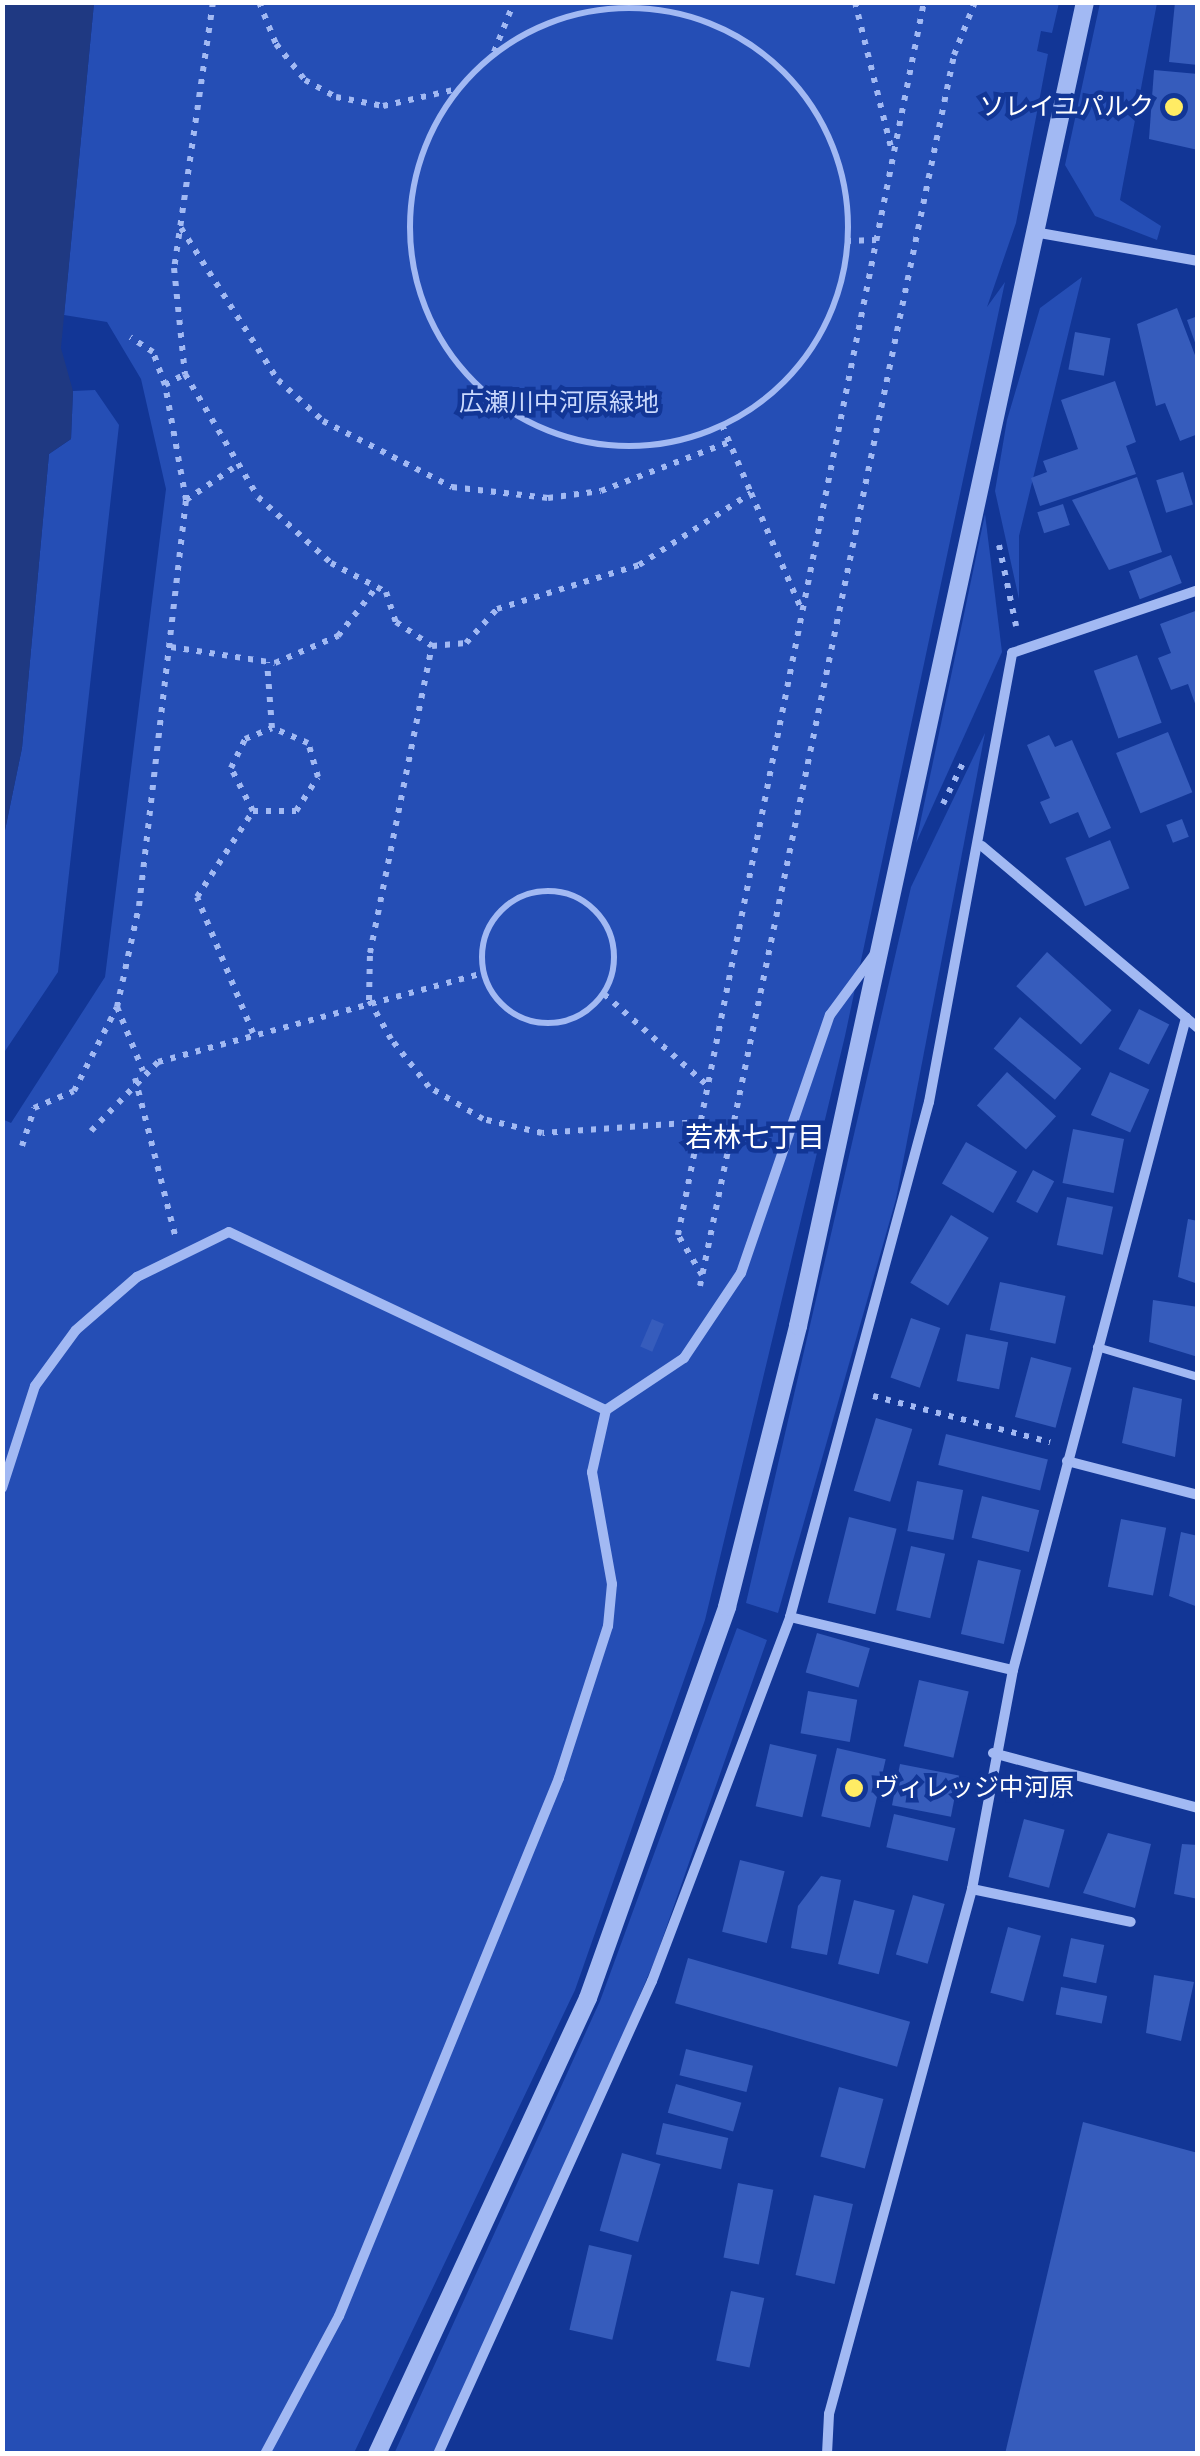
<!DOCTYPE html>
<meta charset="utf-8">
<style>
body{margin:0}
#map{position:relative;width:1200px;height:2456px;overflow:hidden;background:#123696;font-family:"DM Sans","Noto Sans JP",sans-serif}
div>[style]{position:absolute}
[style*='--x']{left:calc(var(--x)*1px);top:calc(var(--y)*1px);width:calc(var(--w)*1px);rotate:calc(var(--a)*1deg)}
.green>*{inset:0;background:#254eb5}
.water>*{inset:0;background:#1f3982}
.building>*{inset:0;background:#365cbc;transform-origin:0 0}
.path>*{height:6px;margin-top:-3px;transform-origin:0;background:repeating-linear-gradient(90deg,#a2b9f3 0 5px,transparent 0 13px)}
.path>.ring{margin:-3px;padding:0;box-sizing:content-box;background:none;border:6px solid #a2b9f3;border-radius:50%}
.service>*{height:8px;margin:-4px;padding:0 4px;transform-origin:4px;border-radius:4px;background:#a2b9f3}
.minor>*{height:10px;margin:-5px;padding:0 5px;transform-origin:5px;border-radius:5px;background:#a2b9f3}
.tertiary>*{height:18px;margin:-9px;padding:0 9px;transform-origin:9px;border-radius:9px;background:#a2b9f3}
.dots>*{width:28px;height:28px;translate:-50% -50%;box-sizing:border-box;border:5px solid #123696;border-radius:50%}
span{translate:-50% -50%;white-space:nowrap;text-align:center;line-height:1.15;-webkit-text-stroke:9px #123696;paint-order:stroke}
.poi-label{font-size:25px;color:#fff}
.right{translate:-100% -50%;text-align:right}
.left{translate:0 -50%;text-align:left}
.park-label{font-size:25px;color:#cad9fd}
.neighbourhood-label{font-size:28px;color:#fff}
.frame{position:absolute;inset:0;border:5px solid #fff;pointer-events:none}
</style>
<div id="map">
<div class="green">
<div style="clip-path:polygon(94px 3px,1059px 3px,1052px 33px,1041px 31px,1037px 51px,1048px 54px,1016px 223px,987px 307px,1005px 282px,845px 1036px,705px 1620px,575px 1990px,354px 2453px,3px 2453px,2px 1119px,11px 1123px,105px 977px,166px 489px,141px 379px,107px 322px,64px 315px)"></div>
<div style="clip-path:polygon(1100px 3px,1157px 3px,1120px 200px,1161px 226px,1157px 240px,1095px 216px,1065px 165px)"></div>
<div style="clip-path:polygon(1082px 277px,1019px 536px,1019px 599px,995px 491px,1007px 420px,1040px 308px)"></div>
<div style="clip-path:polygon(95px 390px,119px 425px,58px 972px,3px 1054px,3px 840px,22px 748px,49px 454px,71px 439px,73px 391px)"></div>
<div style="clip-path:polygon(985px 514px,1002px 652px,916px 843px)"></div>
<div style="clip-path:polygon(985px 733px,896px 1199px,778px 1613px,746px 1603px,911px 887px)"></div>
<div style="clip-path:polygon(737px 1628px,767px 1640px,656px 1957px,521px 2276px,433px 2453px,394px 2454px,600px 2001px)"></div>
</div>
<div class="water">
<div style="clip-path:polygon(3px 2px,94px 3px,61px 348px,73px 391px,71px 439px,49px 454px,22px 748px,3px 840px)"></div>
</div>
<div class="building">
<div style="clip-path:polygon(1175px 2px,1198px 2px,1198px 65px,1169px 62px)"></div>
<div style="clip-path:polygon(1154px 70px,1198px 74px,1198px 150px,1149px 139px)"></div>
<div style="clip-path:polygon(1177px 308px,1198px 363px,1198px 434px,1180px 441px,1165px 403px,1156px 406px,1137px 324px)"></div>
<div style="clip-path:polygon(1198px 316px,1198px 348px,1197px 348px,1187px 320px)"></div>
<div style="left:1075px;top:332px;width:36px;height:38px;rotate:10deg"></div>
<div style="clip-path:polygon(1115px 381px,1136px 442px,1126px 446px,1136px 474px,1040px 506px,1031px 478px,1047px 472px,1043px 461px,1078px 449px,1061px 400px)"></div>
<div style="left:1183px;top:472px;width:34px;height:28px;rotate:73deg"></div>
<div style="clip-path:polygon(1137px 477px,1162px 552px,1109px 570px,1072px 500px)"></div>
<div style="left:1063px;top:504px;width:22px;height:27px;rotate:72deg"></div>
<div style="left:1171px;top:555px;width:30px;height:45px;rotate:69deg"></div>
<div style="clip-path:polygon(1198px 610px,1198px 709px,1197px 709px,1188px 684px,1171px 690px,1158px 658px,1171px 653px,1160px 624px)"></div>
<div style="left:1137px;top:655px;width:72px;height:46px;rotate:70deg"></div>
<div style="left:1168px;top:732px;width:65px;height:56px;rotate:68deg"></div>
<div style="clip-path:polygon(1049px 735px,1055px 747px,1072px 740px,1111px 828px,1089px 838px,1078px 812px,1050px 824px,1040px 802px,1050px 798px,1027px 745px)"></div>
<div style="left:1182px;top:819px;width:19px;height:17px;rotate:69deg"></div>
<div style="left:1110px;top:840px;width:52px;height:48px;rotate:68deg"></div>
<div style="left:1047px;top:952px;width:87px;height:46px;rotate:42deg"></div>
<div style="left:1139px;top:1009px;width:34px;height:45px;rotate:27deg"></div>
<div style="left:1020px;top:1017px;width:80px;height:41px;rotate:40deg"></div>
<div style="left:1007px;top:1072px;width:66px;height:45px;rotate:42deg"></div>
<div style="left:1110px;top:1072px;width:43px;height:47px;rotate:24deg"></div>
<div style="left:1073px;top:1129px;width:52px;height:55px;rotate:11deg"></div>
<div style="left:966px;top:1142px;width:59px;height:48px;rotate:30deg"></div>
<div style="left:1033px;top:1170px;width:24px;height:36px;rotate:28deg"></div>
<div style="left:1067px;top:1197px;width:47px;height:49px;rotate:12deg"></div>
<div style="left:951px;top:1215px;width:44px;height:79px;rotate:31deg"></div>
<div style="clip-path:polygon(1188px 1219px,1198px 1221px,1198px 1284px,1178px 1277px)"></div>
<div style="left:1000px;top:1282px;width:67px;height:49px;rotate:12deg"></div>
<div style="clip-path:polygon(1153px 1300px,1198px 1307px,1198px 1357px,1149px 1342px)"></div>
<div style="left:911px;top:1318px;width:31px;height:63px;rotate:19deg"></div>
<div style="left:652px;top:1319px;width:13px;height:30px;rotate:23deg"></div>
<div style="left:966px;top:1334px;width:43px;height:48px;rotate:11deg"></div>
<div style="left:1031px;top:1357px;width:42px;height:62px;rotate:15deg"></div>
<div style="clip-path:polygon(1133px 1387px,1182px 1399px,1175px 1457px,1122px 1443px)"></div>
<div style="left:876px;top:1418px;width:38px;height:76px;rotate:17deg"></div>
<div style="left:946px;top:1434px;width:105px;height:32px;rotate:14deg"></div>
<div style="left:917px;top:1481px;width:47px;height:51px;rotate:11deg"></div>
<div style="left:982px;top:1496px;width:59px;height:43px;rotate:14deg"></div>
<div style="left:849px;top:1517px;width:49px;height:88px;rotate:14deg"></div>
<div style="left:1121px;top:1519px;width:46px;height:69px;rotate:11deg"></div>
<div style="clip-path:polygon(1181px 1532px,1198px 1536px,1198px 1607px,1169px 1596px)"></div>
<div style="left:911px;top:1546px;width:35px;height:66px;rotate:13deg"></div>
<div style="left:978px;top:1560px;width:44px;height:76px;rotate:13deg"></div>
<div style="left:817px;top:1633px;width:55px;height:41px;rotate:16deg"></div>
<div style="left:919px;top:1680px;width:51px;height:68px;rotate:13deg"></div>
<div style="left:808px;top:1691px;width:50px;height:43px;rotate:10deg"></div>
<div style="left:770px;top:1744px;width:48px;height:64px;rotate:13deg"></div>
<div style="left:837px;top:1748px;width:50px;height:70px;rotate:13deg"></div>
<div style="left:900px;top:1764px;width:60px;height:42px;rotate:11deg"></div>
<div style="left:894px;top:1814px;width:63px;height:34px;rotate:13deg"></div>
<div style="left:1024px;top:1819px;width:42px;height:60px;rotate:15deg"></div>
<div style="clip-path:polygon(1108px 1833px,1151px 1844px,1135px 1908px,1083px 1893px)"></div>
<div style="clip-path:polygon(1182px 1844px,1198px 1845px,1198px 1899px,1174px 1894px)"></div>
<div style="left:740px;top:1860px;width:46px;height:74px;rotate:14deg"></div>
<div style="clip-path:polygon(821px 1876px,841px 1880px,827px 1955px,791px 1948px,798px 1906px)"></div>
<div style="left:913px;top:1895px;width:33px;height:62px;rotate:16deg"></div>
<div style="left:854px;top:1900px;width:42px;height:66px;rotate:14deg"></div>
<div style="left:1008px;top:1927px;width:34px;height:68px;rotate:15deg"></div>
<div style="left:1071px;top:1938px;width:34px;height:39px;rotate:12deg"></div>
<div style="left:688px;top:1958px;width:231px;height:47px;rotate:16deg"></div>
<div style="clip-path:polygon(1154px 1975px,1194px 1982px,1181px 2041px,1146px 2033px)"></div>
<div style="left:1061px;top:1987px;width:47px;height:28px;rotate:11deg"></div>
<div style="left:686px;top:2049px;width:69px;height:27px;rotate:14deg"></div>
<div style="left:676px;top:2084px;width:68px;height:30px;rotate:16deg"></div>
<div style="left:839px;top:2087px;width:46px;height:72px;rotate:15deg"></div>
<div style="clip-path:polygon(1083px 2122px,1198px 2153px,1198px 2454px,1005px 2454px)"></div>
<div style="left:663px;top:2123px;width:67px;height:32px;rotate:13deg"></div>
<div style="left:622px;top:2153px;width:40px;height:81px;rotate:16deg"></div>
<div style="left:738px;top:2183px;width:36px;height:76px;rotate:11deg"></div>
<div style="left:814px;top:2195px;width:40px;height:82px;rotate:13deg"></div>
<div style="left:589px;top:2245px;width:44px;height:87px;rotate:13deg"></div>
<div style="left:731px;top:2291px;width:34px;height:71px;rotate:12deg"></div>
</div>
<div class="path">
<div style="--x:213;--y:2;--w:269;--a:98.3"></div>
<div style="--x:174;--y:268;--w:107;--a:84.1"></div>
<div style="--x:185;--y:374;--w:143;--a:59.3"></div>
<div style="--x:258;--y:497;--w:98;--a:42.1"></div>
<div style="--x:331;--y:563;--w:62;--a:27.8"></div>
<div style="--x:386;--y:592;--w:32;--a:72"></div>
<div style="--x:396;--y:622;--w:43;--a:33.7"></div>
<div style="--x:259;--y:2;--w:45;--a:68"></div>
<div style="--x:276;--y:44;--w:46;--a:51.1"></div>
<div style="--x:305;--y:80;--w:35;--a:29"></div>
<div style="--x:336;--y:97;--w:48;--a:10.8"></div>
<div style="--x:383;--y:106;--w:77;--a:-12.8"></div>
<div style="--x:855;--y:2;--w:154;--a:76.1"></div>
<div class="ring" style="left:410px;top:8px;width:432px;height:432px"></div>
<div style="--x:494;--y:52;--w:54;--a:-68.2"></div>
<div style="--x:181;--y:228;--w:180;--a:57.5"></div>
<div style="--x:278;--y:380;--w:61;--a:42.3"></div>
<div style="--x:323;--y:421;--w:145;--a:27.1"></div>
<div style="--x:452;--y:487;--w:97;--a:6.5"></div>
<div style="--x:548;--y:498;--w:53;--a:-7.5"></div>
<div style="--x:601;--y:491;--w:137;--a:-20.9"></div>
<div style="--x:846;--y:241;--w:30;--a:-2"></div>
<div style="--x:165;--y:385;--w:23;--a:-29"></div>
<div style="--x:722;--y:425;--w:74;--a:66.9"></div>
<div style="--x:186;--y:500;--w:57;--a:-34.2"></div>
<div style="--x:999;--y:545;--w:83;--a:78.1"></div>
<div style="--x:171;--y:647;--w:105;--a:8.7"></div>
<div style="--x:275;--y:663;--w:69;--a:-23.2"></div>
<div style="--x:338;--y:636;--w:60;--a:-51.8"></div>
<div style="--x:943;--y:804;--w:48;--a:-64"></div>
<div style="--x:253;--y:811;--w:43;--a:0"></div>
<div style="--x:296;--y:811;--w:40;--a:-57.1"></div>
<div style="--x:318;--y:777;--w:35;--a:-106"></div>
<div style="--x:308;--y:743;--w:39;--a:-157"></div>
<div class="ring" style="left:482px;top:891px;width:126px;height:126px"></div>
<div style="--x:604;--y:994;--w:137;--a:41.5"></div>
<div style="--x:117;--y:1007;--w:103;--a:-77.7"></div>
<div style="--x:139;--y:906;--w:409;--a:-83.4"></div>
<div style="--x:186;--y:500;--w:117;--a:-100.3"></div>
<div style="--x:165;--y:385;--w:35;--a:-110"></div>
<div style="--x:153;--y:352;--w:27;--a:-147"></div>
<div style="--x:253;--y:1033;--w:147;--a:-112.4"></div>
<div style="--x:197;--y:897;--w:103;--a:-56.9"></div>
<div style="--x:253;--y:811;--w:48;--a:-117.1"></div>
<div style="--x:231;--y:768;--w:32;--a:-64"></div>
<div style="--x:245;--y:739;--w:29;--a:-22"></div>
<div style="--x:272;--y:728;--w:66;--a:-94.3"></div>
<div style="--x:135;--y:1078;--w:162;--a:75.7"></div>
<div style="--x:700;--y:1122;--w:158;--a:176"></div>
<div style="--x:542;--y:1133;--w:61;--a:-166.7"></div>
<div style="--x:483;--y:1119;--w:63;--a:-149.3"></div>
<div style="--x:429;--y:1087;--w:61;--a:-128.4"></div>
<div style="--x:391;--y:1039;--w:45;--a:-119.4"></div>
<div style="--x:369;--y:1000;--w:47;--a:-88.8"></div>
<div style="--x:370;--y:953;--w:313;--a:-78.6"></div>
<div style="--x:432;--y:646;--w:34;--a:-5"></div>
<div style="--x:466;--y:643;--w:46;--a:-47.6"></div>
<div style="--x:497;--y:609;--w:149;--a:-17.2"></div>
<div style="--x:639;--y:565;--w:133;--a:-32.7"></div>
<div style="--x:751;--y:493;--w:123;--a:66.6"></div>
<div style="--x:91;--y:1131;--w:96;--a:-45.8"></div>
<div style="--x:158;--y:1062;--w:338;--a:-15.3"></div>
<div style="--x:22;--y:1146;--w:40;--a:-72"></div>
<div style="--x:34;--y:1108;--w:43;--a:-23"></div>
<div style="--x:74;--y:1091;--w:94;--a:-62.9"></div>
<div style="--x:117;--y:1007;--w:69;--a:67.9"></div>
<div style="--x:702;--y:1275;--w:47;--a:-121"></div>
<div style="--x:678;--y:1235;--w:1257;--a:-78.72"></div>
<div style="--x:700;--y:1286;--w:1257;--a:-78.34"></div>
<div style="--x:954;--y:55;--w:57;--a:-68.4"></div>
<div style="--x:873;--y:1396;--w:183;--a:14.6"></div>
</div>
<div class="service">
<div style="--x:1097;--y:1347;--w:105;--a:16.5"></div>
</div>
<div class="minor">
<div style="--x:1034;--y:232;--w:167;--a:10"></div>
<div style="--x:982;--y:846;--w:282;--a:40.1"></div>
<div style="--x:606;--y:1410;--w:94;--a:-33.7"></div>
<div style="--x:684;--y:1358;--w:102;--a:-56.2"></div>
<div style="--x:741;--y:1273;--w:273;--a:-71"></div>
<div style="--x:830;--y:1015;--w:74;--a:-53.7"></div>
<div style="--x:1067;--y:1461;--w:135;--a:14.5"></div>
<div style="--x:2;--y:1488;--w:107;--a:-72.1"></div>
<div style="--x:35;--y:1386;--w:69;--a:-53.8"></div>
<div style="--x:76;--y:1330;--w:81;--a:-41"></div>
<div style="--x:137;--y:1277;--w:102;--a:-26.1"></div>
<div style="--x:229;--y:1232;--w:417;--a:25.3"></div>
<div style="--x:606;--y:1410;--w:64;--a:102.7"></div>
<div style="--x:592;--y:1472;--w:114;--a:79.9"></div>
<div style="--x:612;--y:1584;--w:42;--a:95.4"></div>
<div style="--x:608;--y:1626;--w:160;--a:107.9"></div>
<div style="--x:559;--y:1778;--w:581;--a:112.24"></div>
<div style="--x:339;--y:2316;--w:157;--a:118.2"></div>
<div style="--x:790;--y:1617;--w:229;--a:13.4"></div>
<div style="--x:993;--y:1753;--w:212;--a:15"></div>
<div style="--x:972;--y:1889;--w:162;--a:11.7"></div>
<div style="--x:438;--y:2454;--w:519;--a:-65.66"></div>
<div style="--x:652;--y:1981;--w:389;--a:-69.2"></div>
<div style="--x:790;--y:1617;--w:533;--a:-74.9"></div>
<div style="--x:929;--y:1102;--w:457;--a:-79.5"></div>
<div style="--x:1012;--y:653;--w:196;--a:-18.7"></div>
<div style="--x:827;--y:2454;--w:40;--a:-87.1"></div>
<div style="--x:829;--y:2414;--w:544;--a:-74.76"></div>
<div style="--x:972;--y:1889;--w:223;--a:-79.4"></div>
<div style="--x:1013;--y:1670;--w:675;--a:-75.14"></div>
</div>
<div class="tertiary">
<div style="--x:377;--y:2454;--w:502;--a:-65.17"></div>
<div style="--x:588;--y:1998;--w:415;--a:-70.4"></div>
<div style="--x:727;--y:1607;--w:290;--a:-75.8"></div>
<div style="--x:798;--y:1326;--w:1355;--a:-77.77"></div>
</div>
<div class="dots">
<div style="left:1174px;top:107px;background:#ffec64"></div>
<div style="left:854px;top:1788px;background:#ffec64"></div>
</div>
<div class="poi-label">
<span class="right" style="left:1154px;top:107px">ソレイユパルク</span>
<span class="left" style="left:874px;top:1788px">ヴィレッジ中河原</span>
</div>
<div class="park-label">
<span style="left:559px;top:403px">広瀬川中河原緑地</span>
</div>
<div class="neighbourhood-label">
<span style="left:755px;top:1138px">若林七丁目</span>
</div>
<div class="frame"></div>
</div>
